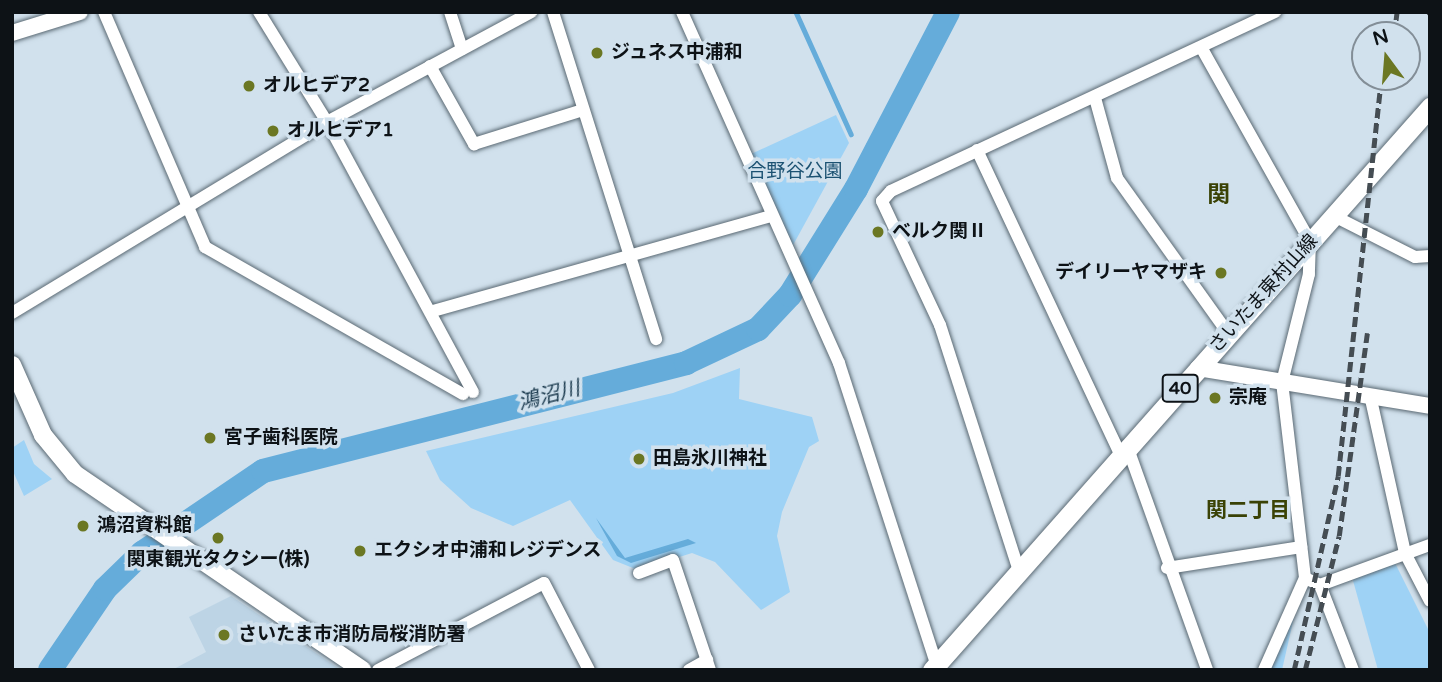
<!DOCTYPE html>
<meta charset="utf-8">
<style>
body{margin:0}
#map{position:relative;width:1442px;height:682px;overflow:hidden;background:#d1e1ed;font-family:"Varela Round","Noto Sans JP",sans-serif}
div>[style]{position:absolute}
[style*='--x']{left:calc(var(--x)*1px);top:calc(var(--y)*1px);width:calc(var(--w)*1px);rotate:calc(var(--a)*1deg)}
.built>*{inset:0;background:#bdd4e5}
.green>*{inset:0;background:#9ed2f5}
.water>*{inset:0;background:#65acda}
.stream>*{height:4.5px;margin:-2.25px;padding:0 2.25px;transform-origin:2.25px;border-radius:2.25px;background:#65acda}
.river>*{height:24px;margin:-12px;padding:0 12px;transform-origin:12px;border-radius:12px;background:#65acda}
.roads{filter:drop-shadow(0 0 2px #5a6973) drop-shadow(0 0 2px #5a6973)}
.minor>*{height:12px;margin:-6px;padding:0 6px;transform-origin:6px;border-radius:6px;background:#fff}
.tertiary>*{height:16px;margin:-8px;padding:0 8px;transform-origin:8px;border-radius:8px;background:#fff}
.secondary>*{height:18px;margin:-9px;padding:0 9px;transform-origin:9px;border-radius:9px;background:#fff}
.primary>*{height:19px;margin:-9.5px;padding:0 9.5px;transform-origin:9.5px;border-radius:9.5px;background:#fff}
.rail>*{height:4.5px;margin-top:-2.25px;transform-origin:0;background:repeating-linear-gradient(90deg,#454d53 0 10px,transparent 0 15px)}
.dots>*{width:19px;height:19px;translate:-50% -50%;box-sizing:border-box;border:4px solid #d1e1ed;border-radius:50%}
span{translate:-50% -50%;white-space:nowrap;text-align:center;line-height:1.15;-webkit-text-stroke:7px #d1e1ed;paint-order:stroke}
.shield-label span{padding:2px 5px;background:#d1e1ed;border:2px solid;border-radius:5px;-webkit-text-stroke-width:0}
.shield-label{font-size:18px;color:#0d1216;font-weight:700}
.poi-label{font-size:19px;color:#0d1216;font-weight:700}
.left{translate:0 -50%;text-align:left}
.right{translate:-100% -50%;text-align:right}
.park-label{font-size:19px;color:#1c5272}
.street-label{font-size:19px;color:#0d1216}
.water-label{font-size:21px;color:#1a394d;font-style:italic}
.neighbourhood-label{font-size:21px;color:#3a4205;font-weight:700}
.quarter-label{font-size:23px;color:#3a4205;font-weight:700}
.frame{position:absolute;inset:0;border:14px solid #0d1216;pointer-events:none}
.north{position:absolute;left:1351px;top:21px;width:70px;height:70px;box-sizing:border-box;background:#d1e1ed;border:2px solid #838e97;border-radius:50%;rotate:344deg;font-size:19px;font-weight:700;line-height:28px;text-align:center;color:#0d1216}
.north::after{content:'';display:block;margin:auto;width:24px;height:32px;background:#6b7723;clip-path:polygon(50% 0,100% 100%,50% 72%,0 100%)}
</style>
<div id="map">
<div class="built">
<div style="clip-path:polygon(231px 596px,338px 668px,172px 670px,206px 652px,189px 617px)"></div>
</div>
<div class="green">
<div style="clip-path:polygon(836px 115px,849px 143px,792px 247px,751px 154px)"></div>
<div style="clip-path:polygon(740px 368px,739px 399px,812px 417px,819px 441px,809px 447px,782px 512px,777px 536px,790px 592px,761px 610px,715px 562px,692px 553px,638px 570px,613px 560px,570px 500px,513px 526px,471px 508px,440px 480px,426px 451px,673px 393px)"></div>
<div style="clip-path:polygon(24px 440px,34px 464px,52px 479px,24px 496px,12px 469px,12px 448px)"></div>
<div style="clip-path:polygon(1394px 561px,1430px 633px,1430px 670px,1378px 670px,1352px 577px)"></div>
<div style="clip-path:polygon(1294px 617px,1282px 670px,1268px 670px)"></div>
</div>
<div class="water">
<div style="clip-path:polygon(596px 518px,625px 558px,688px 539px,696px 543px,631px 563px,617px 556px)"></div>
</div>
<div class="stream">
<div style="--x:796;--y:12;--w:134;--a:65.7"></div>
<div style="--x:869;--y:144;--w:12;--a:70"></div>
</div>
<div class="river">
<div style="--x:50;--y:670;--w:98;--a:-55.8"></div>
<div style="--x:105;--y:589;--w:52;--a:-44.2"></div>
<div style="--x:142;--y:553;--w:146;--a:-34.1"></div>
<div style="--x:263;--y:471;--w:437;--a:-14.3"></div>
<div style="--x:686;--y:363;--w:80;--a:-25.3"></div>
<div style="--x:758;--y:329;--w:47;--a:-46.7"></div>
<div style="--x:790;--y:295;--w:125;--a:-58.1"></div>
<div style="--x:856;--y:189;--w:199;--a:-62.5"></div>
</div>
<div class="roads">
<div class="minor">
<div style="--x:104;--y:12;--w:256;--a:66.7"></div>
<div style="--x:205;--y:247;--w:297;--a:29.7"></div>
<div style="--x:259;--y:12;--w:129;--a:58.3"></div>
<div style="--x:327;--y:122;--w:307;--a:61.6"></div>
<div style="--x:450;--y:12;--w:39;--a:72"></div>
<div style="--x:553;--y:12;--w:343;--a:72.5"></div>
<div style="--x:682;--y:12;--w:385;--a:65.9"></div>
<div style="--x:839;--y:363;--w:322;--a:72.1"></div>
<div style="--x:1201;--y:47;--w:223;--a:60.7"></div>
<div style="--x:1310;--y:241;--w:33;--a:92"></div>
<div style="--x:1309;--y:274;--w:111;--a:104"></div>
<div style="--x:1282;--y:382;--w:197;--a:83.3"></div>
<div style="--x:1305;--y:578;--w:17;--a:25"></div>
<div style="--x:1320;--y:585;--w:91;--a:68.8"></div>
<div style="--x:430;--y:66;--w:90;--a:60.6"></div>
<div style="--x:474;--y:144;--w:114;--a:-17.3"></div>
<div style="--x:1095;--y:98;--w:83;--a:74.6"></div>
<div style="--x:1117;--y:178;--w:191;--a:54.4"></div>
<div style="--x:977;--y:150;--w:336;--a:64.8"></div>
<div style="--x:1334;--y:216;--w:91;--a:26.8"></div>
<div style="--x:1415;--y:257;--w:15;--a:-4"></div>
<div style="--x:433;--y:311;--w:352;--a:-15.7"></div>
<div style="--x:12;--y:313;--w:368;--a:-31.2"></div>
<div style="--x:327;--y:122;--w:232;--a:-28.3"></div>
<div style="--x:1370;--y:395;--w:162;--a:77.5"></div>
<div style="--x:1405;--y:553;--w:54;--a:62.5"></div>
<div style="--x:1127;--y:446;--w:238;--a:70.3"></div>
<div style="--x:1167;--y:568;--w:136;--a:-8.9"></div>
<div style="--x:1019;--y:571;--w:258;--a:-107.8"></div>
<div style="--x:940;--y:325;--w:137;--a:-115.1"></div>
<div style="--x:882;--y:201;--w:13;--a:-48"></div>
<div style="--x:891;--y:191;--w:424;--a:-25"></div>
<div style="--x:639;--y:573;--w:36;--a:-21"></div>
<div style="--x:673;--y:560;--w:116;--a:71.4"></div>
<div style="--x:1320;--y:585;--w:117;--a:-20"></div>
<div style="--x:378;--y:670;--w:187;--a:-27.7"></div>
<div style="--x:544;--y:583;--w:98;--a:62.7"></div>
<div style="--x:689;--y:670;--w:21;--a:-29"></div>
<div style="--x:1264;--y:670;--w:101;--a:-66"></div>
</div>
<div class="tertiary">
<div style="--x:12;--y:33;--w:71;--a:-17.2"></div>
<div style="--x:1198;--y:368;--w:235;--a:9.3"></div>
</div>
<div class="secondary">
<div style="--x:12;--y:365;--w:77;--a:66.1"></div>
<div style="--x:43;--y:435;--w:50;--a:50.6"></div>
<div style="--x:75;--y:474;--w:348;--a:34.3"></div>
</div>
<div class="primary">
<div style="--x:932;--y:670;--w:752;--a:-48.51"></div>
</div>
</div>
<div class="rail">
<div style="--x:1429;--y:12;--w:2;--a:63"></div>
<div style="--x:1394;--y:35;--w:23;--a:-83"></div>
<div style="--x:1294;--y:670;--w:199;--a:-77.2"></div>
<div style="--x:1338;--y:476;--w:401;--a:-83.8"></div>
<div style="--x:1305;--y:670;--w:138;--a:-75.8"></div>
<div style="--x:1339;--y:536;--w:205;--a:-82.1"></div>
</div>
<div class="dots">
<div style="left:597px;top:53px;background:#6b7723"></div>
<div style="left:249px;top:86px;background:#6b7723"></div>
<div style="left:273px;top:131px;background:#6b7723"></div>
<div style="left:878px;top:232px;background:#6b7723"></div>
<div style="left:1221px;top:273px;background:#6b7723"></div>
<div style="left:1215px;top:398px;background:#6b7723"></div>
<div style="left:210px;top:438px;background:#6b7723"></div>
<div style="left:639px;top:459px;background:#6b7723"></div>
<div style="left:83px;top:526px;background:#6b7723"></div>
<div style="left:218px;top:538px;background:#6b7723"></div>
<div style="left:360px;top:551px;background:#6b7723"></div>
<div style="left:224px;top:635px;background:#6b7723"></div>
</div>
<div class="shield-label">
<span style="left:1180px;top:388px">40</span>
</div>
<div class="poi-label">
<span class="left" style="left:611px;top:53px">ジュネス中浦和</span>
<span class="left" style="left:263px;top:86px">オルヒデア2</span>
<span class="left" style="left:287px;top:131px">オルヒデア1</span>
<span class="left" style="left:892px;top:232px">ベルク関Ⅱ</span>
<span class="right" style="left:1207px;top:273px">デイリーヤマザキ</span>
<span class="left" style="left:1229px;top:398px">宗庵</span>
<span class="left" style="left:224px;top:438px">宮子歯科医院</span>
<span class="left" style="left:653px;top:459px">田島氷川神社</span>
<span class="left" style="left:97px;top:526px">鴻沼資料館</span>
<span class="left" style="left:374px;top:551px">エクシオ中浦和レジデンス</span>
<span style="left:218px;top:560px">関東観光タクシー(株)</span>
<span class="left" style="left:238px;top:635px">さいたま市消防局桜消防署</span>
</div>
<div class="park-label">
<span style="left:795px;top:172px">合野谷公園</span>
</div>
<div class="street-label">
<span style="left:1264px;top:294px;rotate:-48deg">さいたま東村山線</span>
</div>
<div class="water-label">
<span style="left:549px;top:396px;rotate:-14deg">鴻沼川</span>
</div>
<div class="neighbourhood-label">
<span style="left:1248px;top:511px">関二丁目</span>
</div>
<div class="quarter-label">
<span style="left:1219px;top:195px">関</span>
</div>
<div class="frame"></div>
<div class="north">N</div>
</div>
